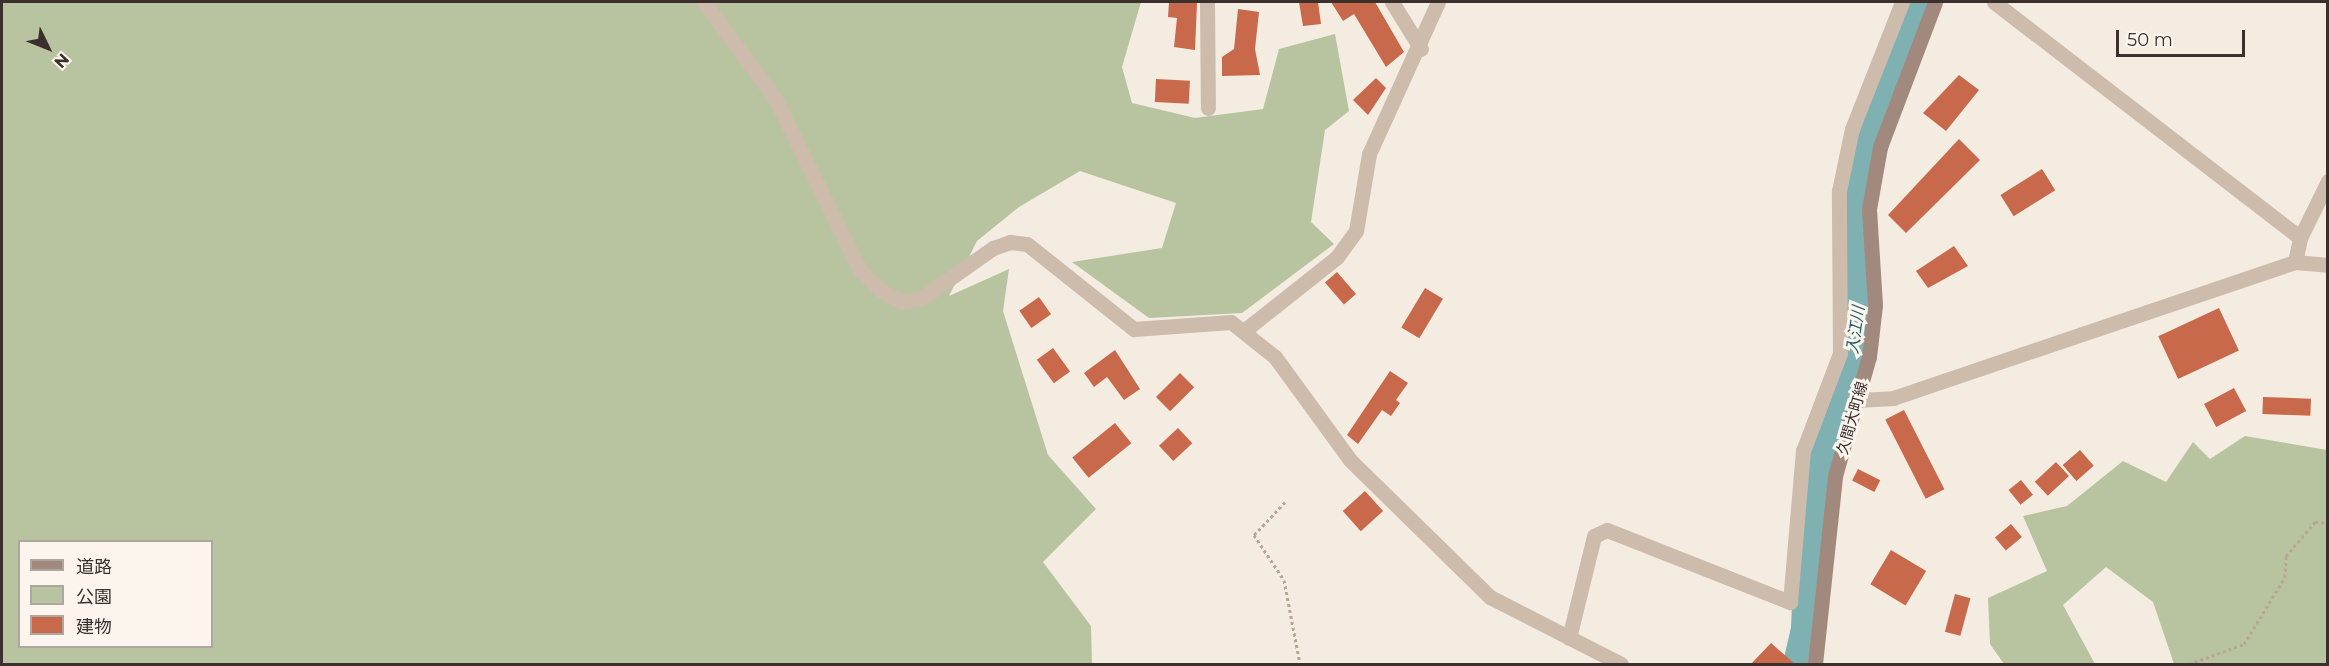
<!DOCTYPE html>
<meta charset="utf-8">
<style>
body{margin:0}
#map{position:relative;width:2329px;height:666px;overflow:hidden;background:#f4ebe1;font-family:Montserrat,"Noto Sans JP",sans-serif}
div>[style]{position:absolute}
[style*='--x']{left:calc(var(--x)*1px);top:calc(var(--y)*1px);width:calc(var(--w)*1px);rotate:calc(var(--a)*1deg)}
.green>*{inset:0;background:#b8c4a0}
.river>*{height:32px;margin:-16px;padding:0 16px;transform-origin:16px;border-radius:16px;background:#7fb0b2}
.building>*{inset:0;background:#c8694b;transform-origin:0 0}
.path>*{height:3px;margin-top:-1.5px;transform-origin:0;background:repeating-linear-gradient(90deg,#b9a596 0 3px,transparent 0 6px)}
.street>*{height:15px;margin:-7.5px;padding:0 7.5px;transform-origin:7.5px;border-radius:7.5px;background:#cdbbac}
.secondary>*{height:15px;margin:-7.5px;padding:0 7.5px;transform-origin:7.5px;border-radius:7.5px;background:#a18a7d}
span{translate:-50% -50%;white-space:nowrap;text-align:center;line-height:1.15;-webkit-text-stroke:6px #fbf5ee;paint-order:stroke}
.street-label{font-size:15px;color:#3b302b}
.water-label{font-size:16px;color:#1f5a5e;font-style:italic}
.frame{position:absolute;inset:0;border:3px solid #3b302b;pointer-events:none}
.legend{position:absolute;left:18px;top:540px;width:195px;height:108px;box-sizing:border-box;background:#fbf5ee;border:2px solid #aea6a0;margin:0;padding:8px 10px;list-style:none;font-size:18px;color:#3b302b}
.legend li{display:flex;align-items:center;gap:12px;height:30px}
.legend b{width:30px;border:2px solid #aea6a0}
.north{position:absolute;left:18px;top:18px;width:60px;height:60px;-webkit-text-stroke:4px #fbf5ee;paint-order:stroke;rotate:133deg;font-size:16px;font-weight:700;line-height:24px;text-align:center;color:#3b302b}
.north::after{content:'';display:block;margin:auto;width:21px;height:27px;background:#3b302b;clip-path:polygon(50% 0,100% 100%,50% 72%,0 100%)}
.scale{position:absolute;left:2116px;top:30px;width:129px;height:27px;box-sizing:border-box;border:3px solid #3b302b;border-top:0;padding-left:8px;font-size:18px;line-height:21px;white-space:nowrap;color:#3b302b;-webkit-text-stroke:4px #fbf5ee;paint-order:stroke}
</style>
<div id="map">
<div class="green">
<div style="clip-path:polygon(evenodd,2px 2px,1141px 2px,1122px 67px,1132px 103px,1195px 118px,1263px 109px,1279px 49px,1335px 34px,1349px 111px,1325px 130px,1311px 222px,1334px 244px,1242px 313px,1149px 318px,1072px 262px,1162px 248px,1176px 203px,1080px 171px,1019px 207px,977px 241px,949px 296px,1009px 269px,1003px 311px,1048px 455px,1096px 509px,1043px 562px,1091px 626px,1092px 664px,2px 664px,2px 2px,20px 542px,212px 542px,212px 646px,20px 646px,20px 542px)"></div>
<div style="clip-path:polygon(2245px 436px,2327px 450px,2327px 664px,2174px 664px,2153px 602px,2106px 567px,2063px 605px,2095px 664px,2004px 664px,1990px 644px,1988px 598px,2047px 571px,2023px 516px,2067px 506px,2123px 461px,2166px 482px,2193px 442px,2210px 459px)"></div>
</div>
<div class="river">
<div style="--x:1799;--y:664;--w:37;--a:-77"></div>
<div style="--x:1807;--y:628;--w:135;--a:-87.5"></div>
<div style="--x:1813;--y:493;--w:145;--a:-73.6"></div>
<div style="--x:1854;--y:354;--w:51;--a:-82.2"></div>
<div style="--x:1861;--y:303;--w:105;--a:-94.4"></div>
<div style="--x:1853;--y:198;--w:77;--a:-78"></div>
<div style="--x:1869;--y:123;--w:131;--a:-68"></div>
</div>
<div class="building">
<div style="clip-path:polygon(1169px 2px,1197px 3px,1195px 50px,1174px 47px,1177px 18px,1168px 17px)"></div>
<div style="clip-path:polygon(1299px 2px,1318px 2px,1321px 24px,1303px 26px)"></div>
<div style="clip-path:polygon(1331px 2px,1375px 2px,1404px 52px,1386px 67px,1354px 14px,1343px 21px)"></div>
<div style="clip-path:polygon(1238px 9px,1259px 12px,1255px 49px,1260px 75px,1222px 76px,1222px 57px,1234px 49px)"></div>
<div style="clip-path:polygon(1959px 75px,1979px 90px,1946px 131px,1923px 113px)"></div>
<div style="clip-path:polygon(1376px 78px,1386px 88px,1368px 115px,1353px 100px)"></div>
<div style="left:1156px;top:79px;width:34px;height:23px;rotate:3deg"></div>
<div style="clip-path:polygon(1959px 139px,1980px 160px,1906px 233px,1888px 215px)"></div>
<div style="left:2042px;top:169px;width:25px;height:49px;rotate:58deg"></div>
<div style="clip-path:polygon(1954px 246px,1968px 266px,1928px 288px,1916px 271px)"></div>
<div style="left:1337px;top:272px;width:29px;height:16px;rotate:49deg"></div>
<div style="left:1425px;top:288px;width:21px;height:46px;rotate:31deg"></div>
<div style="left:1039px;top:297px;width:21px;height:24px;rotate:55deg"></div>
<div style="left:2219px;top:308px;width:47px;height:67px;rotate:65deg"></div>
<div style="left:1053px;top:348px;width:29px;height:20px;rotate:54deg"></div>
<div style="clip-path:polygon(1115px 350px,1140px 389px,1124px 400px,1107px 377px,1094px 387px,1084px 373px)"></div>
<div style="clip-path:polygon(1390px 371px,1408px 383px,1396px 400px,1400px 403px,1391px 416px,1382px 410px,1358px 444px,1347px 435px)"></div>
<div style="left:1180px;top:373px;width:20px;height:34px;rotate:45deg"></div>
<div style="left:2234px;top:388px;width:26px;height:34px;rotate:62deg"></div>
<div style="left:2263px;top:397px;width:48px;height:17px;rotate:2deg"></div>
<div style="left:1904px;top:410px;width:89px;height:21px;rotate:63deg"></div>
<div style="left:1115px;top:423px;width:26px;height:55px;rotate:51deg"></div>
<div style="left:1178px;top:428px;width:21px;height:26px;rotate:47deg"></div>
<div style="left:2080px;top:450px;width:21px;height:23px;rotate:49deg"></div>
<div style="left:2056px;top:462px;width:19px;height:29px;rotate:47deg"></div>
<div style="left:1858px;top:469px;width:25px;height:13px;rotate:27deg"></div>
<div style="left:2021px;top:480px;width:19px;height:16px;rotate:51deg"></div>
<div style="left:1365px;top:491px;width:27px;height:30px;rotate:48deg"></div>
<div style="left:2011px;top:524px;width:17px;height:21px;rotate:50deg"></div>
<div style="left:1891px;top:550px;width:41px;height:40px;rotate:31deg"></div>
<div style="left:1955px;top:594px;width:16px;height:39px;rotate:15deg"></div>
<div style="clip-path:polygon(1771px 643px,1795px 664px,1751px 664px)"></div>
</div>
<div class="path">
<div style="--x:1285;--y:502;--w:45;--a:133.2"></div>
<div style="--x:1254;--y:535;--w:54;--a:56.3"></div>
<div style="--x:1284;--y:580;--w:86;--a:79.2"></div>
<div style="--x:2189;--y:664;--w:59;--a:-20"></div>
<div style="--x:2244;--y:644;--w:79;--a:-58.5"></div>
<div style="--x:2285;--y:577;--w:21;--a:-87"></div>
<div style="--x:2286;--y:556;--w:45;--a:-49.5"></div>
<div style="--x:2315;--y:522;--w:13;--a:4"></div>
</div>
<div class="street">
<div style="--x:704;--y:2;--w:122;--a:53.7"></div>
<div style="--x:776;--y:100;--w:190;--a:63.7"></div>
<div style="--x:860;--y:270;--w:30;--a:45"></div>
<div style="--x:881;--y:291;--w:25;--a:27"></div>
<div style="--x:903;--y:302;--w:19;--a:-12"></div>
<div style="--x:922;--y:298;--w:87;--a:-35.2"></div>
<div style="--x:993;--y:248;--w:18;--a:-19"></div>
<div style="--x:1010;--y:242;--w:17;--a:7"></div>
<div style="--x:1027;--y:244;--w:137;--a:38.5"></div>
<div style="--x:1134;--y:329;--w:97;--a:-4.1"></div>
<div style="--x:1231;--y:322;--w:56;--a:38.5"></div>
<div style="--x:1275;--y:357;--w:127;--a:53.9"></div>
<div style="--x:1350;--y:460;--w:196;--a:44.4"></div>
<div style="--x:1490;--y:597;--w:147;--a:27.1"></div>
<div style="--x:1207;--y:2;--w:106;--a:89.5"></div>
<div style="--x:1392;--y:2;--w:55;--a:58.3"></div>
<div style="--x:1994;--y:2;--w:386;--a:37.6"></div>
<div style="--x:2295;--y:262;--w:25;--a:-78"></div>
<div style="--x:2300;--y:238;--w:64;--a:-63.8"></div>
<div style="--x:1245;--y:330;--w:117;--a:-38.4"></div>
<div style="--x:1337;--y:257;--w:32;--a:-54"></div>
<div style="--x:1356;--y:231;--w:78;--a:-80.4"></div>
<div style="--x:1369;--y:154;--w:167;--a:-65.6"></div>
<div style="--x:1857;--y:400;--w:36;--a:-3"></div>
<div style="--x:1893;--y:398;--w:424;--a:-18.7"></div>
<div style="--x:2295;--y:262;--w:33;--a:5"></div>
<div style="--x:1569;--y:638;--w:105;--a:-76.2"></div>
<div style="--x:1594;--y:536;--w:14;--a:-25"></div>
<div style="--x:1607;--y:530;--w:197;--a:21.5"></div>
<div style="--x:1790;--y:602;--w:152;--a:-85.1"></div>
<div style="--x:1803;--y:451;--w:105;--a:-69.3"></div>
<div style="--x:1840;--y:353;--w:162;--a:-90.4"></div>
<div style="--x:1839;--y:191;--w:63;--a:-78.2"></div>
<div style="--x:1852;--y:129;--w:136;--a:-68.5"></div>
</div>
<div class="secondary">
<div style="--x:1815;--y:664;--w:189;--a:-83.9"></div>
<div style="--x:1835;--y:476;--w:124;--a:-74.1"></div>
<div style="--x:1869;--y:357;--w:52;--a:-83.4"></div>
<div style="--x:1875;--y:305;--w:96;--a:-93.6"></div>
<div style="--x:1869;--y:209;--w:63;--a:-79.9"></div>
<div style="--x:1880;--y:147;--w:155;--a:-69.2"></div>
</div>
<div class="street-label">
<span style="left:1852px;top:418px;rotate:-74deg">久間大町線</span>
</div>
<div class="water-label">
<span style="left:1856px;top:330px;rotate:-82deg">入江川</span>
</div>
<div class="frame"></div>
<ul class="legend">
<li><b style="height:8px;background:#a18a7d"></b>道路</li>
<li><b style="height:16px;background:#b8c4a0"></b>公園</li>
<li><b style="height:16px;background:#c8694b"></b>建物</li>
</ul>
<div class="north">N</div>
<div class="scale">50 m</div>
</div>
